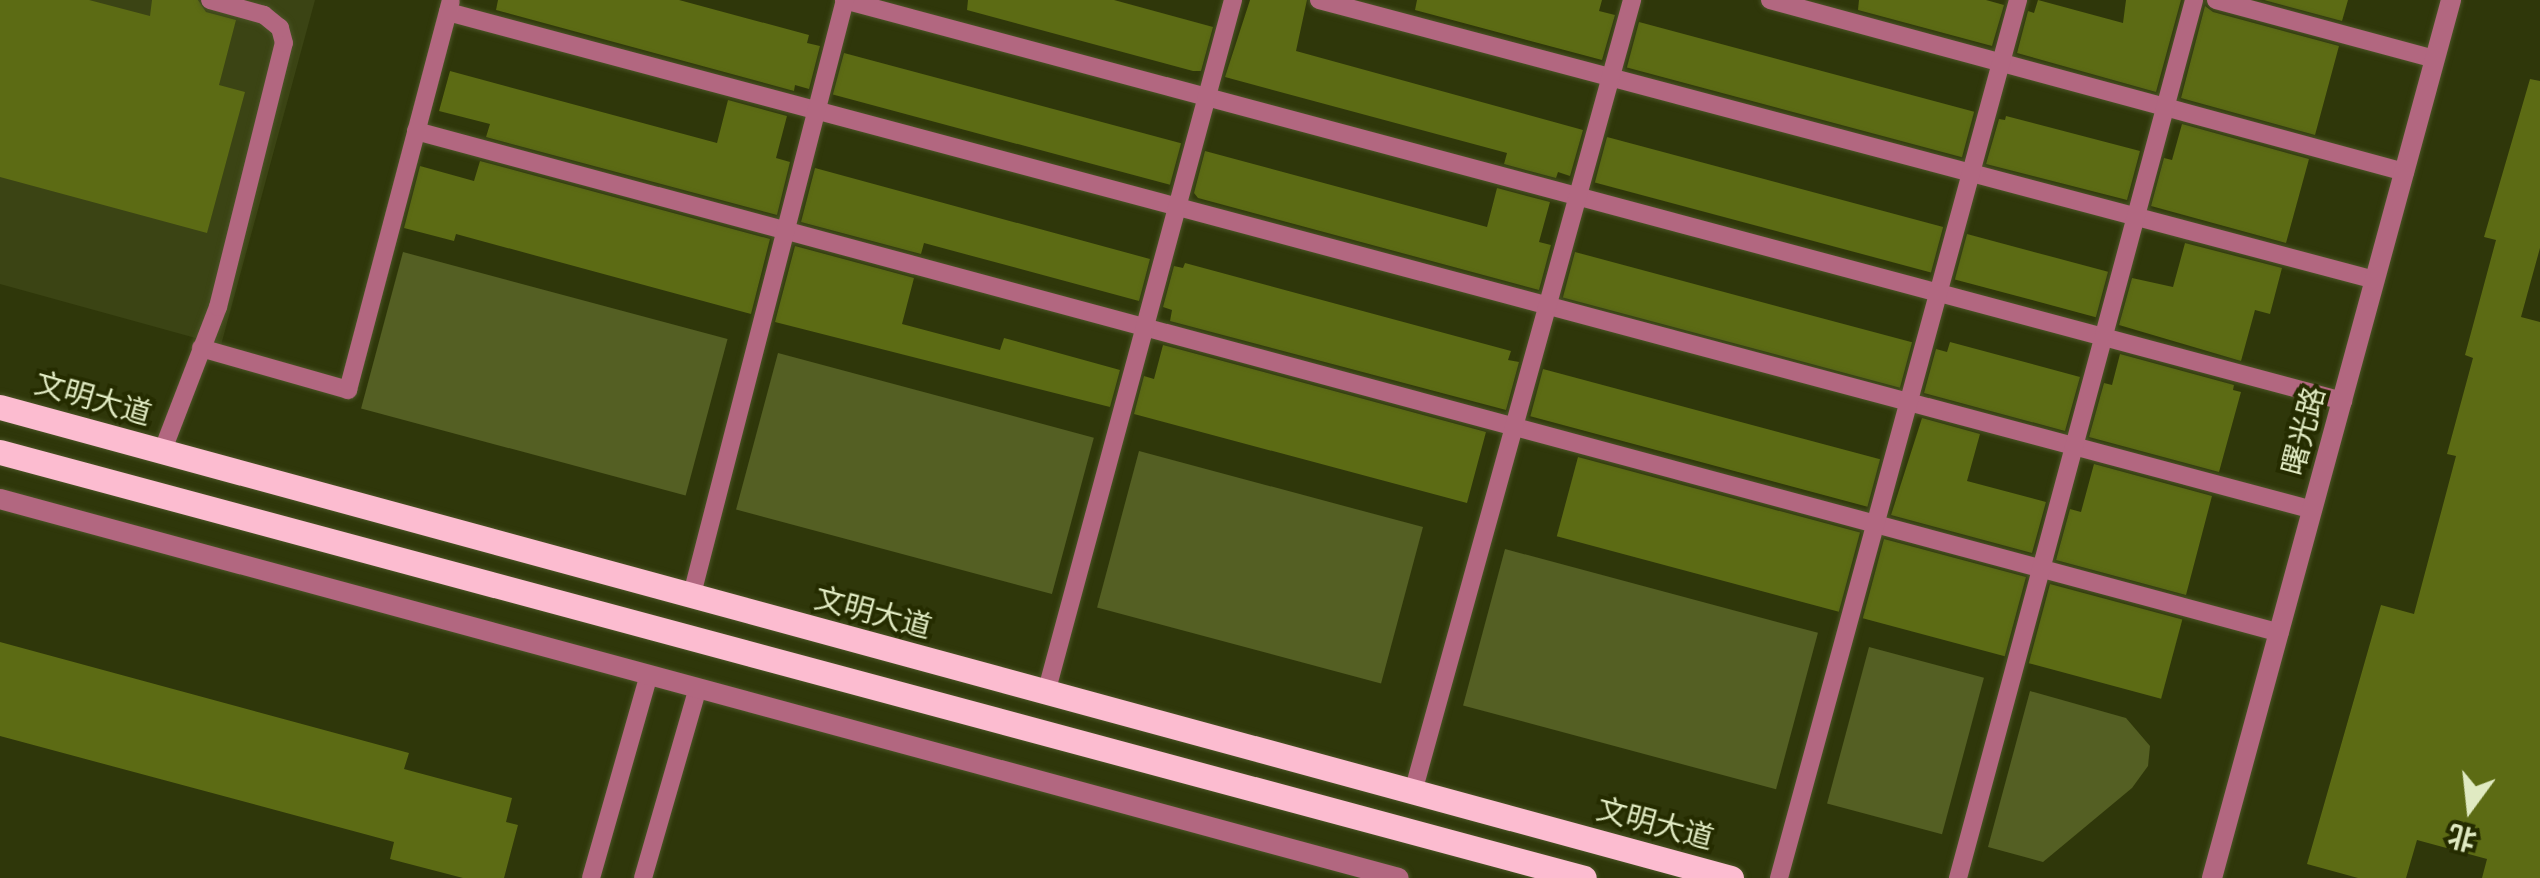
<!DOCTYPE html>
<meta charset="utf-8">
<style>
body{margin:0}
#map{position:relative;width:2540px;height:878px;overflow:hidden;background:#2f370a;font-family:Rubik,"Noto Sans SC",sans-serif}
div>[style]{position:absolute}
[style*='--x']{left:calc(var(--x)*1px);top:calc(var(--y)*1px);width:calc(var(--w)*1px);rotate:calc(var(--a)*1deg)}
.built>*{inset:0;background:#3b4414}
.green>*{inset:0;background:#545f23;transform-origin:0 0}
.building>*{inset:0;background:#5c6b14;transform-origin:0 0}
.roads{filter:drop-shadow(0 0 2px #4b5427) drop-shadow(0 0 2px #4b5427)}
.service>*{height:18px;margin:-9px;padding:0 9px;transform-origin:9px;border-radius:9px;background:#b26780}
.minor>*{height:20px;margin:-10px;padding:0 10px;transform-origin:10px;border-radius:10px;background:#b26780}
.tertiary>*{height:20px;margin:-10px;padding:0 10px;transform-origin:10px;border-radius:10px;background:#b26780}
.primary>*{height:25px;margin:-12.5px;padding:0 12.5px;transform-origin:12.5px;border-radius:12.5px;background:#fcbcd0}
span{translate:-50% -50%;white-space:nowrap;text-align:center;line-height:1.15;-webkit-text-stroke:8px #252c00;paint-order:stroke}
.street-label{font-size:30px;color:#e0eac2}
.north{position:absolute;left:2420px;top:758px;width:100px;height:100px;-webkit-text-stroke:8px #252c00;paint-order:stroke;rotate:195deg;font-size:28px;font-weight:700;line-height:40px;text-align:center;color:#e0eac2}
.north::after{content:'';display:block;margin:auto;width:35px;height:45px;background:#e0eac2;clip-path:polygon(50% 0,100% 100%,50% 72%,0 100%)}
</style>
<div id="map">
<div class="built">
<div style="clip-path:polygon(0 0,315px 0,221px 345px,0 284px)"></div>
</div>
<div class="green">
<div style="left:403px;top:252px;width:336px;height:162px;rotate:15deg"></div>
<div style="left:778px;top:353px;width:327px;height:162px;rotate:15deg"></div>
<div style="left:1139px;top:451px;width:294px;height:162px;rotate:15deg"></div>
<div style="left:1505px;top:549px;width:324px;height:162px;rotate:15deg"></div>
<div style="left:1869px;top:647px;width:119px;height:162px;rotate:15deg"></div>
<div style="clip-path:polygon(2030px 691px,2126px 718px,2150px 746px,2148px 766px,2132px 788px,2043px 862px,1988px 847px)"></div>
</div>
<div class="building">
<div style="clip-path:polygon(0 0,89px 0,150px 16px,152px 0,198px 0,206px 12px,236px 20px,219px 85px,245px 92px,207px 233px,0 177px)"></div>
<div style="clip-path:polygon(498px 0,679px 0,809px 35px,807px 43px,820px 46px,809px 89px,795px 85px,794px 91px,496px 10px)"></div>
<div style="clip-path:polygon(968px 0,1114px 0,1213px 27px,1201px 71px,1193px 71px,967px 10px)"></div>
<div style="clip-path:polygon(1250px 0,1307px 0,1296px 51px,1583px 130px,1570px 176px,1558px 172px,1556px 178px,1504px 164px,1507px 153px,1225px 77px)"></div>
<div style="clip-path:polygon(1417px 0,1602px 0,1599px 11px,1615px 15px,1602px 60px,1415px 10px)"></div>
<div style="clip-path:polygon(1859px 0,1986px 0,2004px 5px,1992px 46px,1858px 10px)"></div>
<div style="clip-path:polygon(2038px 0,2123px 23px,2126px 0,2181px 0,2156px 92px,2017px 53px,2028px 11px,2034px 13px)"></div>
<div style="clip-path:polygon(2264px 0,2348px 0,2342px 21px)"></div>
<div style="clip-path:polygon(2205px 6px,2213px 12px,2339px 46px,2315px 135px,2181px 98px)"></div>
<div style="left:1639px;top:22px;width:347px;height:47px;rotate:15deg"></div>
<div style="left:844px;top:53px;width:349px;height:43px;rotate:15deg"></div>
<div style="clip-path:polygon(450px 71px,717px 143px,728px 100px,787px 116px,776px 158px,790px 162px,777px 215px,486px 137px,490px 124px,439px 111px)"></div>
<div style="clip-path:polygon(2530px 79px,2540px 81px,2540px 248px,2521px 317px,2540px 322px,2540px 878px,2482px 878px,2487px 859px,2417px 840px,2406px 878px,2358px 878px,2307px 864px,2381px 605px,2414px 614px,2456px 456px,2447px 454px,2473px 358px,2465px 355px,2496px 240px,2484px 237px)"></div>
<div style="clip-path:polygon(2006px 116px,2140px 151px,2127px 200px,1986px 164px,1999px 119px,2005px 120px)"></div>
<div style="clip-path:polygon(2182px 124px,2309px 159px,2286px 243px,2151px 206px,2164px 158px,2172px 160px)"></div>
<div style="left:1607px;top:137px;width:348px;height:47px;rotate:15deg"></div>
<div style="clip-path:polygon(1205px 151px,1487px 227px,1497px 188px,1550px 202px,1539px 242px,1551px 245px,1539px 290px,1198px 198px,1194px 193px)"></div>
<div style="clip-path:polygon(480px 161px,770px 239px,751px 314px,456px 234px,454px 241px,404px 228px,420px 166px,474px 181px)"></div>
<div style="clip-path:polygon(815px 168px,1150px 259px,1139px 301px,924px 243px,921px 254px,801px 222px)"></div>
<div style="left:1967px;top:234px;width:146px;height:47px;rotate:15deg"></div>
<div style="clip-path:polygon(2185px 243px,2282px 268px,2270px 314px,2255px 310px,2241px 361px,2119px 325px,2132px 278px,2173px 287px)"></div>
<div style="clip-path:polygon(795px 246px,914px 278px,902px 324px,1000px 350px,1004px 338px,1120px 370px,1110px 407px,775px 322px)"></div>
<div style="left:1575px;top:252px;width:349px;height:47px;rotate:15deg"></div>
<div style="clip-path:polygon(1185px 263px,1511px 351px,1508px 360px,1519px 362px,1506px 410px,1170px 321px,1172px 310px,1163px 307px,1174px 266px,1183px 268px)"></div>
<div style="clip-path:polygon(1950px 342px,2080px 377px,2065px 431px,1924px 393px,1936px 349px,1947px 352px)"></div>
<div style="clip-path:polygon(1163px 345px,1486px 432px,1467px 503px,1134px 414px,1144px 376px,1154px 379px)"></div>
<div style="clip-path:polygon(2120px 354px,2234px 385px,2233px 390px,2241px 392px,2219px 472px,2089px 437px,2104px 383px,2112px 385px)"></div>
<div style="left:1543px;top:369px;width:349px;height:49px;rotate:15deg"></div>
<div style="clip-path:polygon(1922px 418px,1980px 434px,1967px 481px,2046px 502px,2032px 553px,1891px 515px)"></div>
<div style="left:1578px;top:457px;width:292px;height:82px;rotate:15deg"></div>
<div style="clip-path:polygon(2094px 464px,2212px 496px,2186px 595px,2056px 560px,2070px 509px,2081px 512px)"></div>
<div style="left:1884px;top:539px;width:147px;height:82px;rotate:15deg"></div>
<div style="left:2050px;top:584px;width:137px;height:82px;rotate:15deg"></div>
<div style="clip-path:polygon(0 642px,409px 753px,404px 769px,512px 798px,506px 822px,518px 825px,504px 878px,463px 878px,390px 859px,394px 842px,0 736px)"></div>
</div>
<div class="roads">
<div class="service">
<div style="--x:844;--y:0;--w:1552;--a:14.98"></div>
<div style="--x:1319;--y:0;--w:1092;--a:14.85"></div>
<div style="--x:1770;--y:0;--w:658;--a:15.16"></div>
<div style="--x:2216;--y:0;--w:227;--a:15.1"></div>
<div style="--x:448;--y:12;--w:1930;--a:14.95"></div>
<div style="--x:416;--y:131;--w:1930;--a:15.07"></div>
<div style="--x:201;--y:348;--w:153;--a:15.9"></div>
<div style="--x:348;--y:390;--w:402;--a:-75.2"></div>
<div style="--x:162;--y:452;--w:155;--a:-68.9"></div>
<div style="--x:218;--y:307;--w:272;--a:-76"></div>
<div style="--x:284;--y:43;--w:16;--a:-105"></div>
<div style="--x:280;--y:28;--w:21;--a:-141"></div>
<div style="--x:264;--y:15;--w:56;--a:-164.5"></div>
<div style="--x:691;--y:598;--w:618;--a:-75.56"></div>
<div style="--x:1046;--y:693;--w:718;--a:-74.9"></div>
<div style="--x:1413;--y:792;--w:822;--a:-74.54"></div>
<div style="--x:591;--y:878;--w:211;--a:-74.1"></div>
<div style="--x:643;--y:878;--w:198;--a:-73.9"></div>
<div style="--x:1779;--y:878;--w:910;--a:-74.77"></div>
<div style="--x:1958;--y:878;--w:909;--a:-74.95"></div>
</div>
<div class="minor">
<div style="--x:0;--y:499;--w:1449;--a:15.16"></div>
</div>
<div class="tertiary">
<div style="--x:2212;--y:878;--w:910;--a:-74.77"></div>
</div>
<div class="primary">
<div style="--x:0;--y:407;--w:1794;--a:15.22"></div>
<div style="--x:0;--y:452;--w:1640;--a:15.05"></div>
</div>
</div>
<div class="street-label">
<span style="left:93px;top:399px;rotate:16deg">文明大道</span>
<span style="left:2304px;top:431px;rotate:-75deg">曙光路</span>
<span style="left:873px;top:613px;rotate:15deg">文明大道</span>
<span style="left:1655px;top:824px;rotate:15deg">文明大道</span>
</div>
<div class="north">北</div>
</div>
